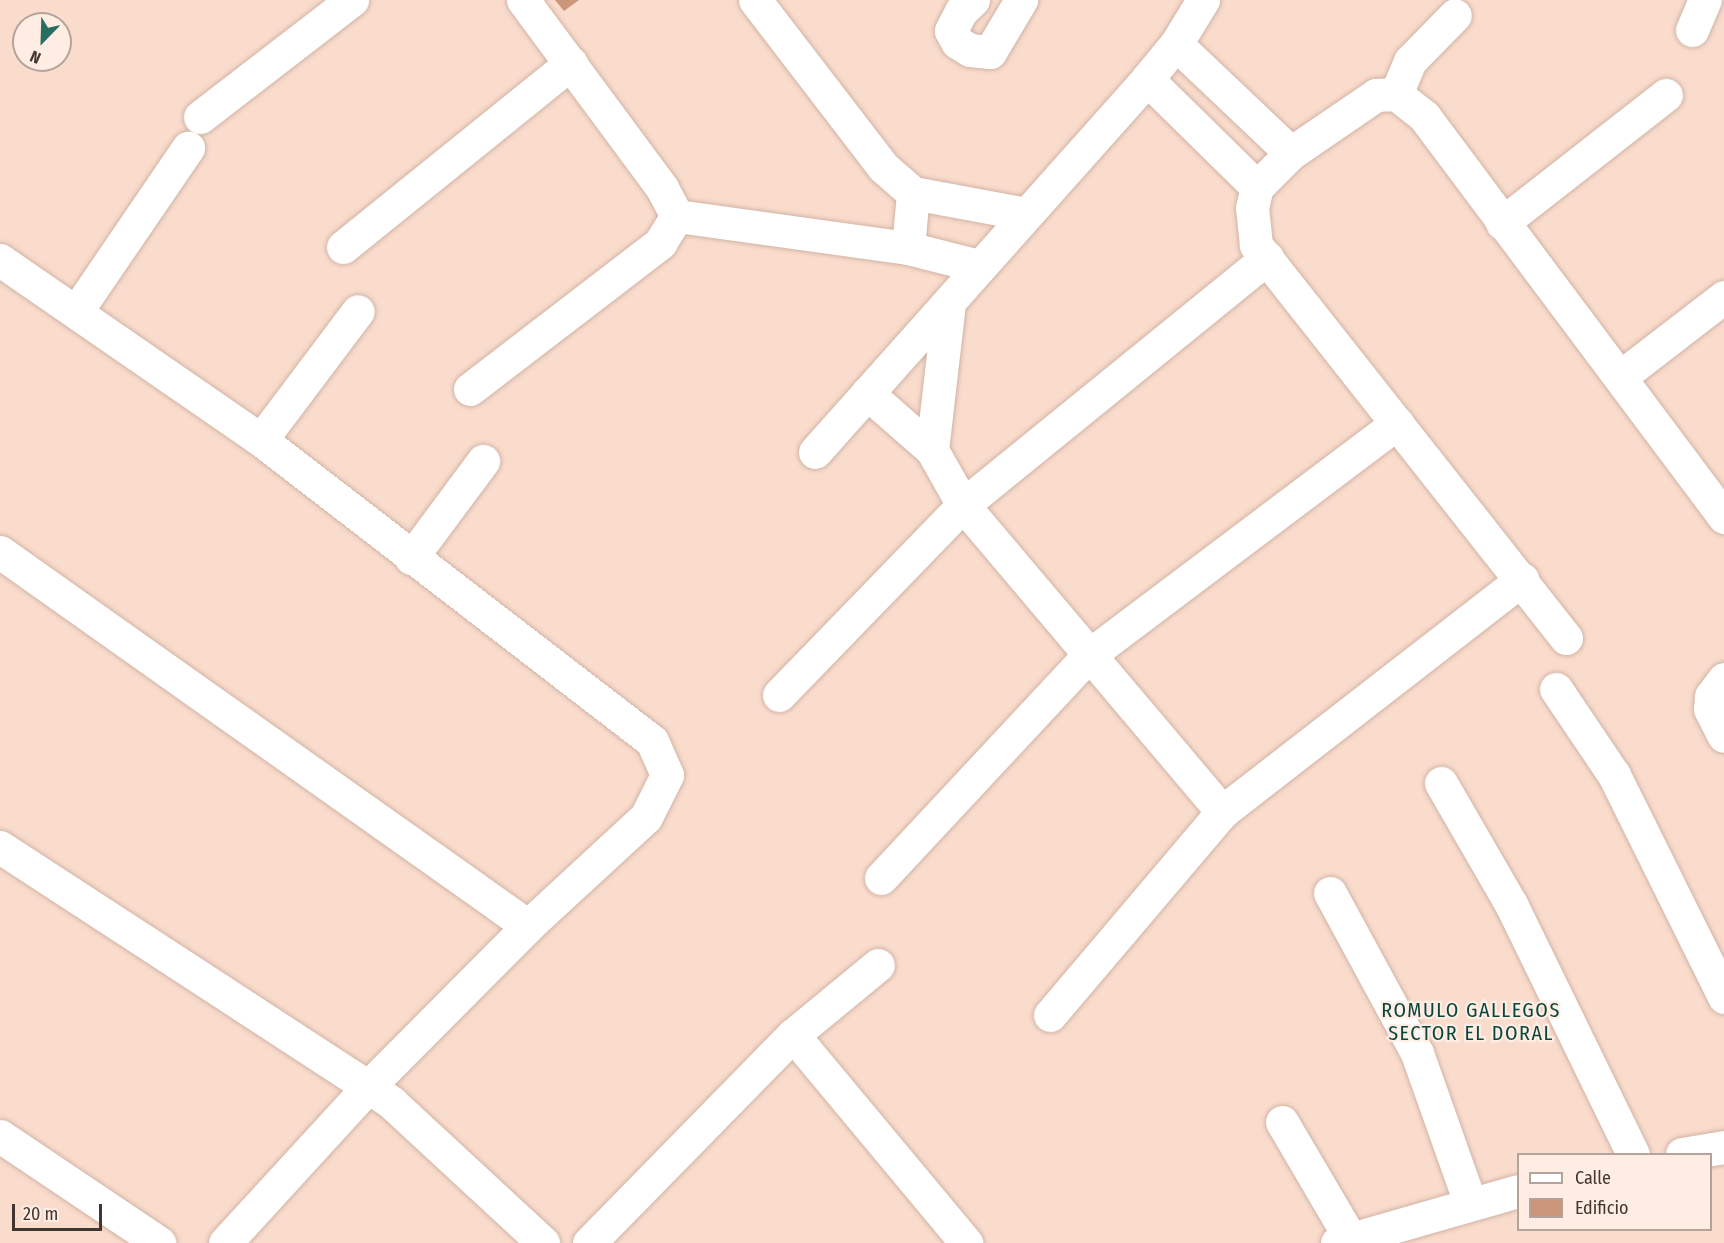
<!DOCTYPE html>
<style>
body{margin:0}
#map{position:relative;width:1724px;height:1243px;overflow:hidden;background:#fadccd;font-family:"Fira Sans Condensed",sans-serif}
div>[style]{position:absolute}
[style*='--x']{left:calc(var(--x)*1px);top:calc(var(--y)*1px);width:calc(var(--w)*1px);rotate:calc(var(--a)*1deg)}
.building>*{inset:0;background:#cc967a}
.roads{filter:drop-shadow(0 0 2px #d1b4a5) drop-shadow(0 0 2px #d1b4a5)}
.minor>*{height:33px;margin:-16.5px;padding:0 16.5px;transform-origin:16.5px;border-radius:16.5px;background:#fff}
span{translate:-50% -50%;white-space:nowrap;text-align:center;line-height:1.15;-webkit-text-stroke:4.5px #ffece3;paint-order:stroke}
.neighbourhood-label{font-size:20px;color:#08463d;letter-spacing:1.5px}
.legend{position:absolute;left:1517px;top:1153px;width:195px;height:78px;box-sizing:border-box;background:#ffece3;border:2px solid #b3a39b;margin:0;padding:8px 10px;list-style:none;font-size:18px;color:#423630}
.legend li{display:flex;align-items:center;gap:12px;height:30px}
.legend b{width:30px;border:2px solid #b3a39b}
.north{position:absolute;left:12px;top:12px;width:60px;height:60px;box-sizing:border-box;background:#ffece3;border:2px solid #b3a39b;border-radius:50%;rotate:203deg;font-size:16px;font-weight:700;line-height:24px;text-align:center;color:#423630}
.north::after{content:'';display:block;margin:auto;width:21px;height:27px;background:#266d62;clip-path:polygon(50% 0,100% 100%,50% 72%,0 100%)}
.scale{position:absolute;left:12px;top:1204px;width:90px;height:27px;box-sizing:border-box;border:3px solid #423630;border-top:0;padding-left:8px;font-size:18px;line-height:21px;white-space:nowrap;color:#423630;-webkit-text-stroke:4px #ffece3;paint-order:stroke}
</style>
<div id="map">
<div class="building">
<div style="clip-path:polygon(555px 0,579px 0,564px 11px)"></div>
</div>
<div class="roads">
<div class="minor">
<div style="--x:523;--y:0;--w:234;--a:53.5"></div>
<div style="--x:662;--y:188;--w:32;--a:62"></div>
<div style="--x:755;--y:0;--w:210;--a:52.5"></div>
<div style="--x:883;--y:167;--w:40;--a:41"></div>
<div style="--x:913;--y:193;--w:115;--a:10.5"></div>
<div style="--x:973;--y:0;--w:16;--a:137"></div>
<div style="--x:961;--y:11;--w:22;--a:117"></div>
<div style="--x:951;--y:31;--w:13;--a:61"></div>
<div style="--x:957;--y:42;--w:15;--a:32"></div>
<div style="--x:970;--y:50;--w:20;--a:6"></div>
<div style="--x:990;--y:52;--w:61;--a:-59.2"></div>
<div style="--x:1692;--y:30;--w:33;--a:-67"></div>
<div style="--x:1176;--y:44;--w:158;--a:43.5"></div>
<div style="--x:1147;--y:79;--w:154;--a:44.5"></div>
<div style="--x:1396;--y:94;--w:36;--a:-67"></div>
<div style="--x:1410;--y:61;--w:64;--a:-45.6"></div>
<div style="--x:200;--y:117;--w:192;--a:-37.6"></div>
<div style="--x:1502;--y:223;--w:208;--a:-38"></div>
<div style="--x:343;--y:247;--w:293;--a:-38.9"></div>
<div style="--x:908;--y:248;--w:55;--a:-84.8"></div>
<div style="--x:0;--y:260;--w:317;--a:34.6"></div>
<div style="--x:261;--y:440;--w:493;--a:37.6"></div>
<div style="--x:652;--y:741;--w:37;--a:66"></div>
<div style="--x:667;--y:775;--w:47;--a:116.6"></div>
<div style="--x:646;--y:817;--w:161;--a:137.3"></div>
<div style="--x:528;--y:926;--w:228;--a:134.8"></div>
<div style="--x:367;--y:1088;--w:210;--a:132.5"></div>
<div style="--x:76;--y:312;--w:199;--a:-55.7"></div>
<div style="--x:1620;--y:377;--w:131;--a:-37.6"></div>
<div style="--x:470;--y:389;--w:240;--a:-37.5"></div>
<div style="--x:660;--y:243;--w:32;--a:-58"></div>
<div style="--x:677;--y:216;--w:233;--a:7.9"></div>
<div style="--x:908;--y:248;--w:73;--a:14.2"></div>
<div style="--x:867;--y:393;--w:86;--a:41.2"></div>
<div style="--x:932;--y:450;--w:63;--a:60.6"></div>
<div style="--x:963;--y:505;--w:402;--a:49.8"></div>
<div style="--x:261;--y:440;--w:161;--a:-53.1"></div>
<div style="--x:932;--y:450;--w:149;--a:-83.4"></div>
<div style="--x:815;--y:452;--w:499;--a:-48.3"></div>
<div style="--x:1147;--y:79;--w:45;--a:-50.4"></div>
<div style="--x:1176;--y:44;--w:52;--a:-58.5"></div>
<div style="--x:0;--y:552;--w:647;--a:35.31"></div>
<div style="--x:411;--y:558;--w:121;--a:-53.4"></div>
<div style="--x:1566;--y:638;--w:501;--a:-128.27"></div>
<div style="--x:1256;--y:245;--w:37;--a:-96"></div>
<div style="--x:1252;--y:208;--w:22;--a:-77"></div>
<div style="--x:1257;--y:187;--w:48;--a:-45"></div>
<div style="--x:1291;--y:153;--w:103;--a:-34.3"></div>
<div style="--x:1376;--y:95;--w:20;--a:-3"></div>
<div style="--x:1396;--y:94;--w:36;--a:38"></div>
<div style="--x:1424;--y:116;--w:501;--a:53.2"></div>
<div style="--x:1724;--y:679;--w:21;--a:127"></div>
<div style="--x:1711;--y:696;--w:13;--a:94"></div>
<div style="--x:1710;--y:709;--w:30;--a:63"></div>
<div style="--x:1556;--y:689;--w:104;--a:56"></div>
<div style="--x:1614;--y:775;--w:248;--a:63.6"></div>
<div style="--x:779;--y:695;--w:264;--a:-45.9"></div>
<div style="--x:963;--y:505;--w:392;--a:-39.1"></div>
<div style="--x:1441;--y:783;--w:140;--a:60"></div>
<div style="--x:1511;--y:904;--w:278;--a:64"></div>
<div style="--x:0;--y:847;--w:468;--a:33.1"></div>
<div style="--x:392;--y:1103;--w:206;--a:42.8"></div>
<div style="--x:881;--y:878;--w:304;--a:-47"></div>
<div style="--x:1088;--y:656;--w:387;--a:-37"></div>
<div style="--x:1330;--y:893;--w:182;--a:61.5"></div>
<div style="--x:1417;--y:1053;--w:159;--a:70.5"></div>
<div style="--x:1050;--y:1015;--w:266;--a:-49.7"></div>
<div style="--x:1222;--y:812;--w:380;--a:-37.8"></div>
<div style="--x:793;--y:1035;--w:271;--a:50.2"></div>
<div style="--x:1282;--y:1122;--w:132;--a:59.6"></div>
<div style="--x:0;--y:1136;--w:192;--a:33.9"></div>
<div style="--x:1682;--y:1154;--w:43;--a:-9.5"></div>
<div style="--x:589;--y:1243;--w:291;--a:-45.6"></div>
<div style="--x:793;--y:1035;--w:110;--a:-39.5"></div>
<div style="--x:1337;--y:1243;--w:188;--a:-16"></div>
</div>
</div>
<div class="neighbourhood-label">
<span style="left:1471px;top:1022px">ROMULO GALLEGOS<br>SECTOR EL DORAL</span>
</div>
<ul class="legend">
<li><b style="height:8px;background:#fff"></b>Calle</li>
<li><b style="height:16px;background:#cc967a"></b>Edificio</li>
</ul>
<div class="north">N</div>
<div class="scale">20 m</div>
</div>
